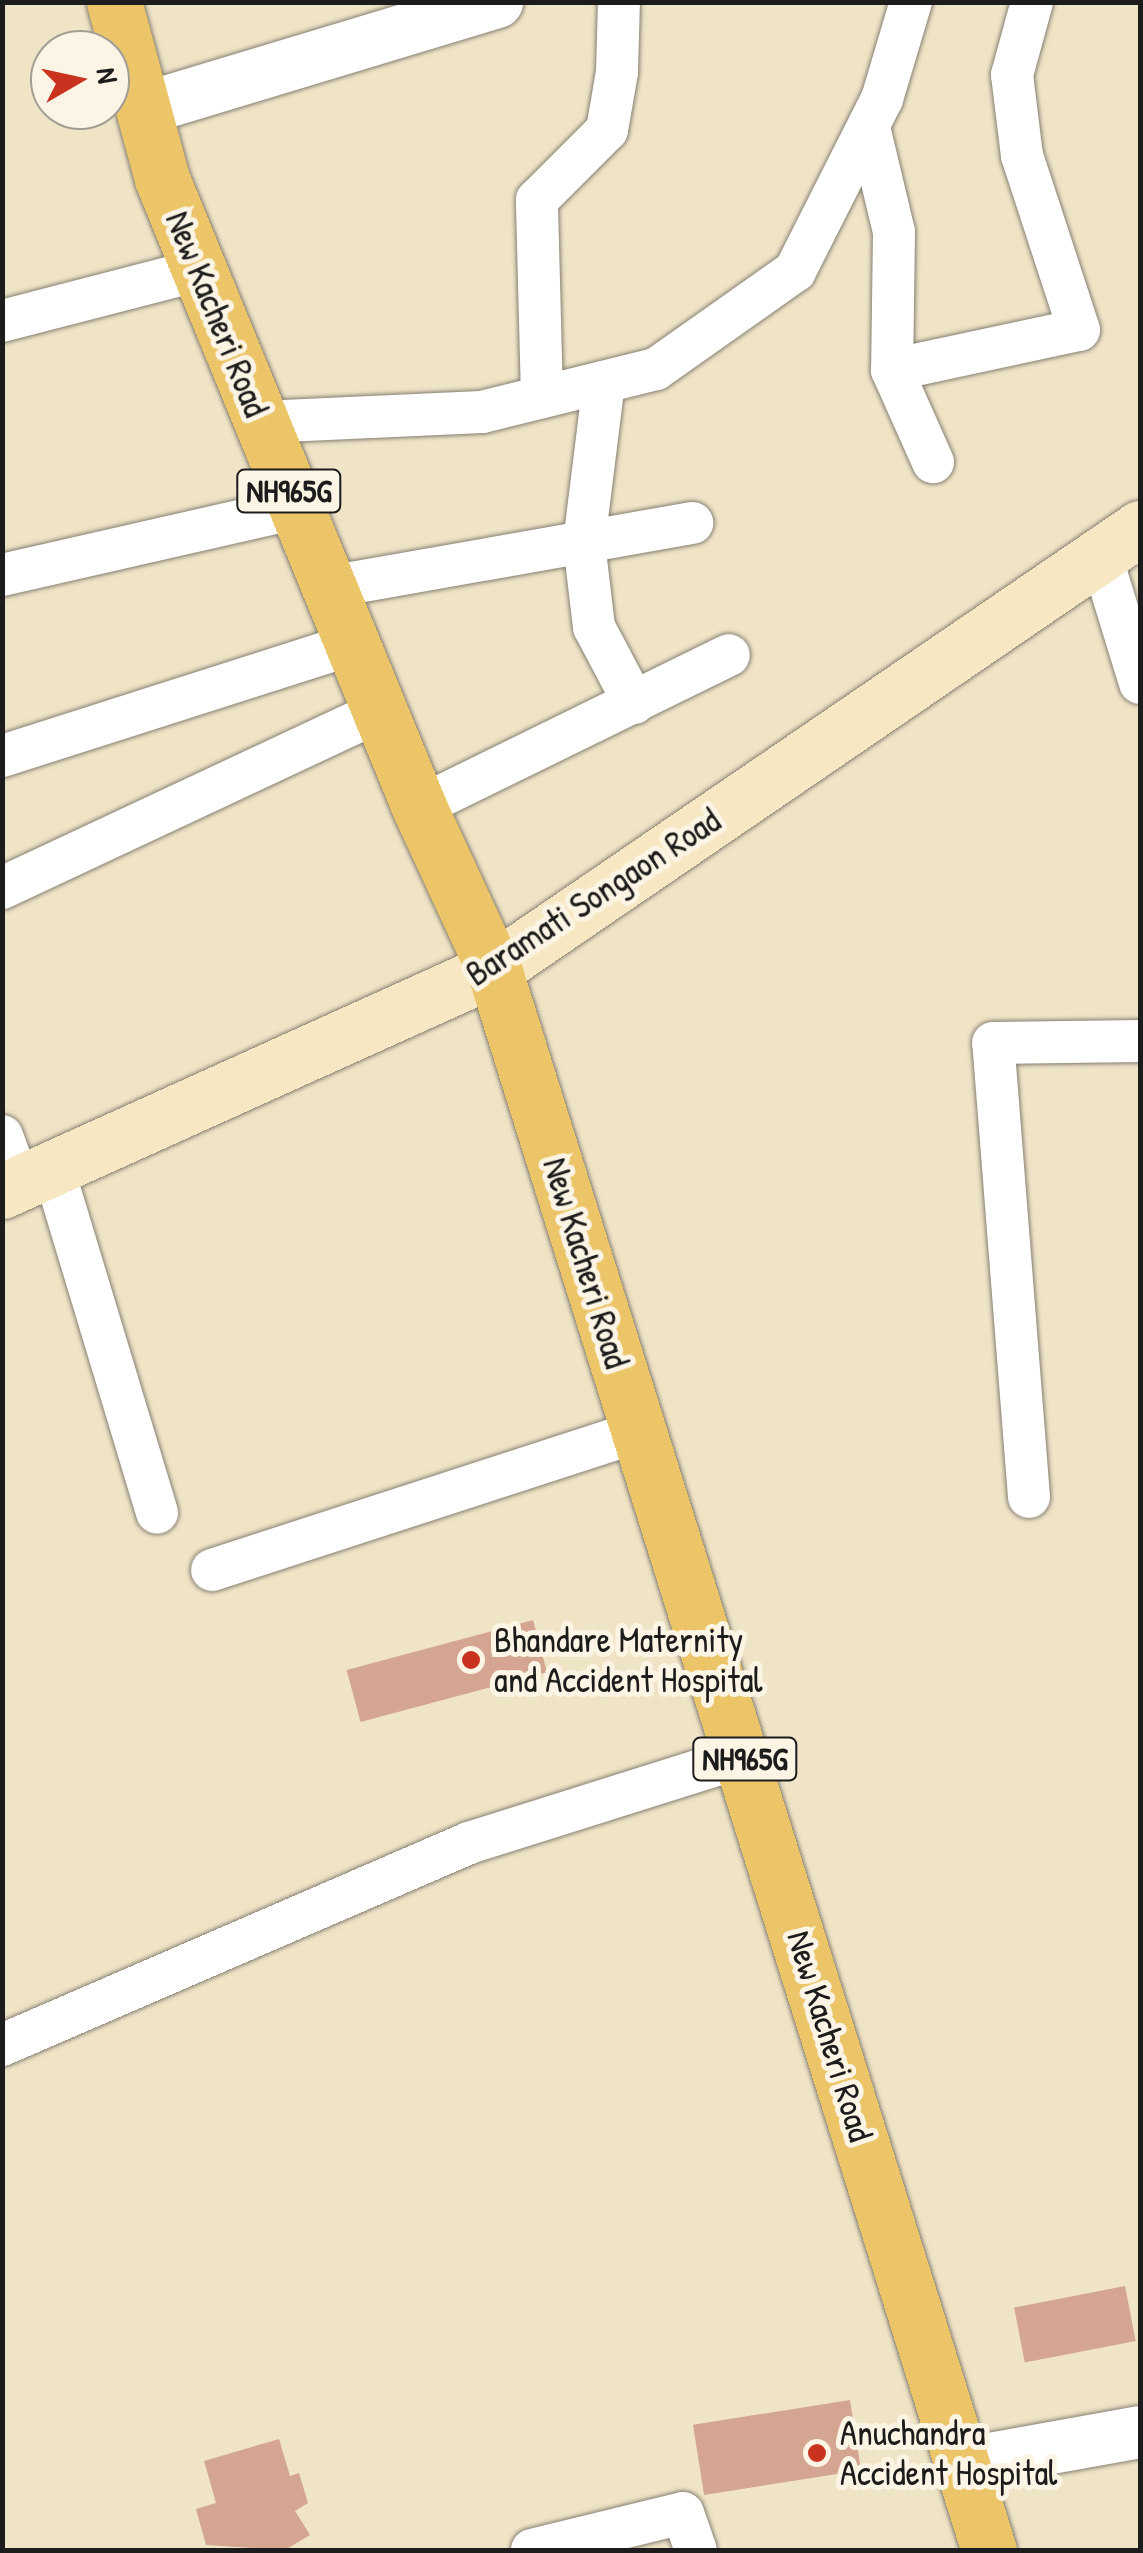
<!DOCTYPE html>
<style>
body{margin:0}
#map{position:relative;width:1143px;height:2553px;overflow:hidden;background:#f0e4c7;font-family:"Patrick Hand",sans-serif}
div>[style]{position:absolute}
[style*='--x']{left:calc(var(--x)*1px);top:calc(var(--y)*1px);width:calc(var(--w)*1px);rotate:calc(var(--a)*1deg)}
.building>*{inset:0;background:#d4a590;transform-origin:0 0}
.roads{filter:drop-shadow(0 0 2px #868072) drop-shadow(0 0 2px #868072)}
.minor>*{height:42px;margin:-21px;padding:0 21px;transform-origin:21px;border-radius:21px;background:#fff}
.tertiary>*{height:52px;margin:-26px;padding:0 26px;transform-origin:26px;border-radius:26px;background:#fff}
.secondary>*{height:55px;margin:-27.5px;padding:0 27.5px;transform-origin:27.5px;border-radius:27.5px;background:#f7e8c3}
.primary>*{height:55px;margin:-27.5px;padding:0 27.5px;transform-origin:27.5px;border-radius:27.5px;background:#ecc569}
.dots>*{width:28px;height:28px;translate:-50% -50%;box-sizing:border-box;border:5px solid #fcf5e5;border-radius:50%}
span{translate:-50% -50%;white-space:nowrap;text-align:center;line-height:1.15;-webkit-text-stroke:10px #fcf5e5;paint-order:stroke}
.shield-label span{padding:2px 8px;background:#fcf5e5;border:2px solid;border-radius:8px;-webkit-text-stroke-width:0}
.shield-label{font-size:32px;color:#1c1c1c;font-weight:700}
.street-label{font-size:35px;color:#1c1c1c}
.poi-label{font-size:35px;color:#1c1c1c}
.left{translate:0 -50%;text-align:left}
.frame{position:absolute;inset:0;border:5px solid #1c1c1c;pointer-events:none}
.north{position:absolute;left:30px;top:30px;width:100px;height:100px;box-sizing:border-box;background:#fcf5e5;border:2px solid #a29e95;border-radius:50%;rotate:81deg;font-size:28px;font-weight:700;line-height:40px;text-align:center;color:#1c1c1c}
.north::after{content:'';display:block;margin:auto;width:35px;height:45px;background:#c8321e;clip-path:polygon(50% 0,100% 100%,50% 72%,0 100%)}
</style>
<div id="map">
<div class="building">
<div style="left:533px;top:1620px;width:54px;height:193px;rotate:75deg"></div>
<div style="left:1125px;top:2286px;width:56px;height:113px;rotate:79deg"></div>
<div style="left:850px;top:2400px;width:71px;height:159px;rotate:81deg"></div>
<div style="clip-path:polygon(279px 2439px,290px 2476px,299px 2473px,308px 2503px,295px 2511px,310px 2535px,285px 2550px,206px 2545px,196px 2509px,216px 2503px,204px 2461px)"></div>
</div>
<div class="roads">
<div class="minor">
<div style="--x:869;--y:127;--w:108;--a:76.6"></div>
<div style="--x:894;--y:232;--w:138;--a:90.8"></div>
<div style="--x:892;--y:370;--w:101;--a:66"></div>
<div style="--x:2;--y:321;--w:203;--a:-14.5"></div>
<div style="--x:892;--y:370;--w:191;--a:-12.1"></div>
<div style="--x:1079;--y:330;--w:183;--a:-108.1"></div>
<div style="--x:1022;--y:156;--w:82;--a:-97"></div>
<div style="--x:1012;--y:75;--w:76;--a:-74.7"></div>
<div style="--x:604;--y:382;--w:162;--a:97.1"></div>
<div style="--x:584;--y:543;--w:85;--a:83.2"></div>
<div style="--x:594;--y:627;--w:86;--a:62.2"></div>
<div style="--x:542;--y:397;--w:197;--a:-91.5"></div>
<div style="--x:537;--y:200;--w:99;--a:-45"></div>
<div style="--x:607;--y:130;--w:59;--a:-80.2"></div>
<div style="--x:617;--y:72;--w:70;--a:-88.4"></div>
<div style="--x:261;--y:422;--w:221;--a:-2.6"></div>
<div style="--x:482;--y:412;--w:179;--a:-13.9"></div>
<div style="--x:656;--y:369;--w:170;--a:-35.2"></div>
<div style="--x:795;--y:271;--w:193;--a:-63.2"></div>
<div style="--x:882;--y:99;--w:101;--a:-73.4"></div>
<div style="--x:1100;--y:553;--w:136;--a:72.9"></div>
<div style="--x:2;--y:575;--w:302;--a:-12.8"></div>
<div style="--x:329;--y:587;--w:369;--a:-10"></div>
<div style="--x:2;--y:756;--w:367;--a:-17.7"></div>
<div style="--x:419;--y:807;--w:345;--a:-26.1"></div>
<div style="--x:2;--y:888;--w:417;--a:-25.1"></div>
<div style="--x:2;--y:1136;--w:50;--a:70.1"></div>
<div style="--x:53;--y:1168;--w:360;--a:73.2"></div>
<div style="--x:1029;--y:1497;--w:455;--a:-94.5"></div>
<div style="--x:993;--y:1043;--w:147;--a:-0.8"></div>
<div style="--x:212;--y:1570;--w:449;--a:-18"></div>
<div style="--x:2;--y:2045;--w:509;--a:-23.39"></div>
<div style="--x:469;--y:1843;--w:289;--a:-17.5"></div>
<div style="--x:532;--y:2550;--w:155;--a:-13.8"></div>
<div style="--x:683;--y:2513;--w:39;--a:71"></div>
</div>
<div class="tertiary">
<div style="--x:143;--y:109;--w:370;--a:-16.8"></div>
<div style="--x:962;--y:2464;--w:181;--a:-10.2"></div>
</div>
<div class="secondary">
<div style="--x:2;--y:1191;--w:540;--a:-24.29"></div>
<div style="--x:494;--y:969;--w:782;--a:-34.32"></div>
</div>
<div class="primary">
<div style="--x:114;--y:2;--w:183;--a:74.8"></div>
<div style="--x:162;--y:179;--w:679;--a:67.74"></div>
<div style="--x:419;--y:807;--w:179;--a:65.2"></div>
<div style="--x:494;--y:969;--w:1657;--a:72.62"></div>
</div>
</div>
<div class="dots">
<div style="left:471px;top:1660px;background:#c8321e"></div>
<div style="left:817px;top:2453px;background:#c8321e"></div>
</div>
<div class="shield-label">
<span style="left:289px;top:491px">NH965G</span>
<span style="left:745px;top:1759px">NH965G</span>
</div>
<div class="street-label">
<span style="left:217px;top:314px;rotate:68deg">New Kacheri Road</span>
<span style="left:593px;top:897px;rotate:-33deg">Baramati Songaon Road</span>
<span style="left:586px;top:1263px;rotate:73deg">New Kacheri Road</span>
<span style="left:830px;top:2036px;rotate:73deg">New Kacheri Road</span>
</div>
<div class="poi-label">
<span class="left" style="left:494px;top:1660px">Bhandare Maternity<br>and Accident Hospital</span>
<span class="left" style="left:840px;top:2453px">Anuchandra<br>Accident Hospital</span>
</div>
<div class="frame"></div>
<div class="north">N</div>
</div>
